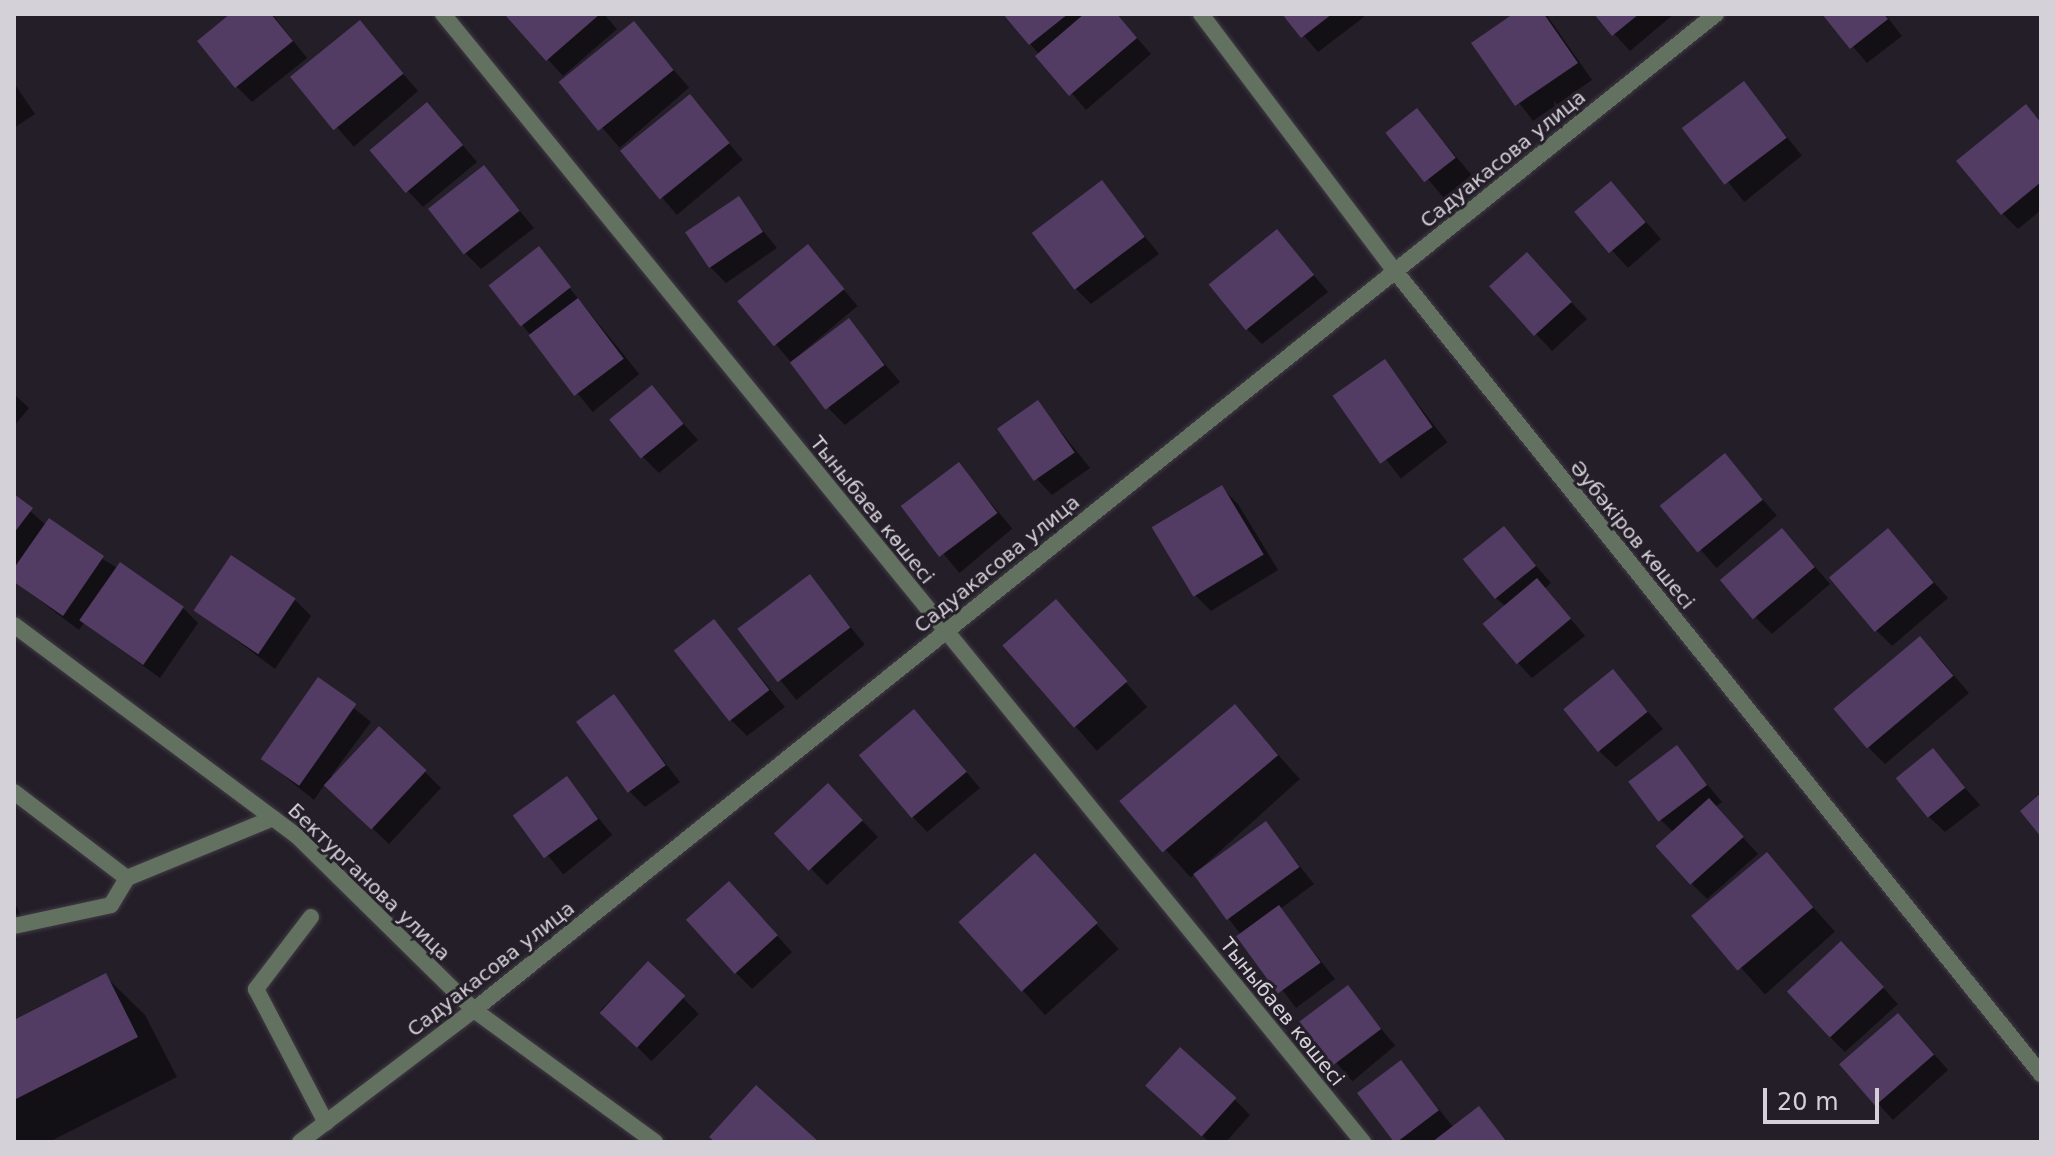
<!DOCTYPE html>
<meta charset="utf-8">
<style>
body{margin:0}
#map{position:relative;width:2055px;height:1156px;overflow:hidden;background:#241e28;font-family:"DejaVu Sans",sans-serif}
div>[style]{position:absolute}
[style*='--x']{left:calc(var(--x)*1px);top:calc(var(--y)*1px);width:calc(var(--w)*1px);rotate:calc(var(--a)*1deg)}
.shadow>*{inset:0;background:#0007;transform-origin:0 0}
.building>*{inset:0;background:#523c64;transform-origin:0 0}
.roads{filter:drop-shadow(0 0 2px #403b44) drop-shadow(0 0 2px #403b44)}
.lane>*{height:16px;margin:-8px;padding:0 8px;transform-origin:8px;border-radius:8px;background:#637260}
.street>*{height:16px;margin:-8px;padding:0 8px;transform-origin:8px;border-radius:8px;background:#637260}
span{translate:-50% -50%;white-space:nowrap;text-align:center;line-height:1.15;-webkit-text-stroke:6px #241e28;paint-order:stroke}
.street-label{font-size:20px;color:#d5d1d8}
.frame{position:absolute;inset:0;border:16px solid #d5d1d8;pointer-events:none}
.scale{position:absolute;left:1763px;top:1088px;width:116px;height:36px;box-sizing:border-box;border:4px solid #d5d1d8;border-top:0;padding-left:10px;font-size:24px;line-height:28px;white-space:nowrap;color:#d5d1d8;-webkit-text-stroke:6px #241e28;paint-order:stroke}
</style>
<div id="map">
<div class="shadow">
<div style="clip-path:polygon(233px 14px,272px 14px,307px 58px,252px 102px,236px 86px)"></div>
<div style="clip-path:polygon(604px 14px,617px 29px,563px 76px,509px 16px)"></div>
<div style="clip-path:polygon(1005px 14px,1116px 14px,1151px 54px,1086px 110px)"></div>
<div style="clip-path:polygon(1285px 14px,1362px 14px,1364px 17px,1318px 52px)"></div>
<div style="clip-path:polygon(1516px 14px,1546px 14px,1592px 80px,1533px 121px,1474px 43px)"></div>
<div style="clip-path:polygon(1596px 14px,1674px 14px,1630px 51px)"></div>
<div style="clip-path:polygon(1825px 14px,1885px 14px,1902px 36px,1867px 63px)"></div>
<div style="left:359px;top:23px;width:90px;height:85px;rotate:49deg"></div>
<div style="left:634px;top:24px;width:84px;height:92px;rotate:49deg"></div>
<div style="clip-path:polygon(14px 83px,35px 114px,14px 128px)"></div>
<div style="left:1744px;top:84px;width:92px;height:74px;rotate:51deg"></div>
<div style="left:690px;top:97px;width:82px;height:86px;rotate:50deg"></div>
<div style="clip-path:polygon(2025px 107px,2041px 123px,2041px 210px,2018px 229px,2002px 213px)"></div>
<div style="left:1417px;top:110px;width:85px;height:36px;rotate:50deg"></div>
<div style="clip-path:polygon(442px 121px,477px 162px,423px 207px,408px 191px)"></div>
<div style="clip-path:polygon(484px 168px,534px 228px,481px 269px,465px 253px)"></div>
<div style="clip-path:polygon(1102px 183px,1159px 254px,1091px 304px,1075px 288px)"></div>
<div style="clip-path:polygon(738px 199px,777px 248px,726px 283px,710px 267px)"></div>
<div style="clip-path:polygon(1627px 200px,1661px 239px,1628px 268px,1578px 213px)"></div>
<div style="clip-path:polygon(1277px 232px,1328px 292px,1262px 344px,1247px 329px)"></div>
<div style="left:808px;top:247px;width:77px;height:87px;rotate:50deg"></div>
<div style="left:538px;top:249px;width:161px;height:60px;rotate:51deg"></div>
<div style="clip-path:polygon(1542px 271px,1587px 319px,1552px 351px,1491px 286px)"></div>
<div style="clip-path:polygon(849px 321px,900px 382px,845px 425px,829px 409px)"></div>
<div style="left:1384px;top:361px;width:103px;height:59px;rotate:52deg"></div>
<div style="clip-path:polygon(652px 388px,698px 440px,659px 473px,643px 457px)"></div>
<div style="clip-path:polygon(14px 394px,29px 408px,14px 426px)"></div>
<div style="clip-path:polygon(1038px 403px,1090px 468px,1052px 495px,1037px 479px)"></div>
<div style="left:1725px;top:456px;width:79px;height:80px;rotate:49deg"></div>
<div style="left:959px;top:465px;width:83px;height:69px;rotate:50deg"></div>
<div style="clip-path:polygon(1222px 488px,1238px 504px,1278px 570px,1211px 611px,1195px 595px)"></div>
<div style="clip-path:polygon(14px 497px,46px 525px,182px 607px,198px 623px,160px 678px,84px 623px,79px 630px,14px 581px)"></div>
<div style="clip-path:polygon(1504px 529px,1551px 583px,1545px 588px,1585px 636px,1532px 678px,1517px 662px,1505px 606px,1496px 598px)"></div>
<div style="clip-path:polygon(1888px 530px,1948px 598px,1892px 646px,1876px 630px)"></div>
<div style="clip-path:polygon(1797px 546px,1830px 584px,1772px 634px,1756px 618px)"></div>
<div style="left:810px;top:577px;width:87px;height:88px;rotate:51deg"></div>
<div style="clip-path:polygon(295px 600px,311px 616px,275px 669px,197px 611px)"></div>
<div style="left:1056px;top:602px;width:139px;height:67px;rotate:49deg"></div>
<div style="clip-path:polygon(714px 621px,785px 707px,747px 736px,731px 720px)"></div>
<div style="clip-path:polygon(1936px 654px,1969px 693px,1885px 764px,1869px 748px)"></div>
<div style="clip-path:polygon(1613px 672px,1663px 729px,1616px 767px,1600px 752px)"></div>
<div style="clip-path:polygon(319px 680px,371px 722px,331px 776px,425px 772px,441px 788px,389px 844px,325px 784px,314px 800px,262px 758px)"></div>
<div style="clip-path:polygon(614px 697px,680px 782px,645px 807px,629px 791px)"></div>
<div style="left:1235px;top:707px;width:97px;height:147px;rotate:48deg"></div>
<div style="clip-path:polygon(914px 711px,980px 788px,927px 832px,912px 816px)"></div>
<div style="clip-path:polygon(1676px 748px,1722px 802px,1715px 807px,1758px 854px,1707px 899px,1691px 883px,1673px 832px,1661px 820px)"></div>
<div style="clip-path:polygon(1933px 751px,1980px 805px,1945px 832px,1929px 817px)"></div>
<div style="left:567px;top:779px;width:72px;height:63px;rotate:51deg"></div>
<div style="clip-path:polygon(844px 802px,878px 837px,827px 885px,777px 834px)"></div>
<div style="clip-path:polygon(1266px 824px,1314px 884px,1280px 909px,1335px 979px,1296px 1008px,1229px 919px)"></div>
<div style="left:1766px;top:855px;width:103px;height:94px;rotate:48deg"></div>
<div style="left:1035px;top:856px;width:125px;height:99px;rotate:48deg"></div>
<div style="clip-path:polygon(744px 899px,792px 952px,752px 989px,736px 973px)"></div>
<div style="clip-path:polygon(14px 902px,25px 924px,14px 929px)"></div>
<div style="clip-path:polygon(1857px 959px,1898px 1004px,1845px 1052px,1829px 1036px)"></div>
<div style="left:648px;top:963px;width:72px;height:67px;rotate:45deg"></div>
<div style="clip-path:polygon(105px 976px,145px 1015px,177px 1077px,49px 1142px,14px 1142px,14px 1022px)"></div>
<div style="left:1347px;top:988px;width:75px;height:56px;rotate:50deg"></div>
<div style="clip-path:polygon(1914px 1031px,1948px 1070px,1893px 1120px,1842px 1064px)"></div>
<div style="clip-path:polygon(1401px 1062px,1454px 1128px,1479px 1109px,1508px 1142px,1397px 1142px,1361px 1094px)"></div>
<div style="clip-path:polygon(1234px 1099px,1250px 1115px,1226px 1142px,1209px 1142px,1164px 1102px)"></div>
</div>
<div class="building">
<div style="clip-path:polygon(230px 14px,271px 14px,293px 41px,235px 88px,197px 41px)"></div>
<div style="clip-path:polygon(600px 14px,546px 61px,506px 16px,508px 14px)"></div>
<div style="clip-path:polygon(1003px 14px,1068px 14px,1029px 45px)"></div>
<div style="clip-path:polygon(1084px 14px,1117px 14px,1137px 38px,1069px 96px,1035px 56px)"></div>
<div style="clip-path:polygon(1282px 14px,1332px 14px,1301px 38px)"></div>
<div style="clip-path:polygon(1513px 14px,1544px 14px,1578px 63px,1515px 106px,1471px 43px)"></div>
<div style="clip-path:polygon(1594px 14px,1639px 14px,1612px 36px)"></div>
<div style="clip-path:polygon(1822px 14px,1884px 14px,1888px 19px,1850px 49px)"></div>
<div style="left:360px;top:20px;width:69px;height:90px;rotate:51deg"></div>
<div style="left:634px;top:21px;width:63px;height:97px;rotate:51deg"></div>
<div style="left:1744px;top:81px;width:71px;height:78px;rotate:53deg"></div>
<div style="left:690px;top:94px;width:63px;height:90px;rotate:51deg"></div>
<div style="left:427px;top:102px;width:56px;height:75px;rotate:50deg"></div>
<div style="clip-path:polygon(2026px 104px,2041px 123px,2041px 182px,2001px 215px,1956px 161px)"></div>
<div style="left:1417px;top:108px;width:63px;height:40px;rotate:52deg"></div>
<div style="left:484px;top:165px;width:58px;height:71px;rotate:52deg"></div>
<div style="left:1102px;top:180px;width:71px;height:88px;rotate:53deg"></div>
<div style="left:1611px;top:181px;width:54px;height:48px;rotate:50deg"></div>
<div style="left:739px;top:196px;width:43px;height:65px;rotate:56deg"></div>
<div style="left:1277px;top:229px;width:59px;height:88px;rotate:51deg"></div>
<div style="left:808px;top:244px;width:58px;height:91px;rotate:51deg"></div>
<div style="left:539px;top:246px;width:52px;height:64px;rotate:52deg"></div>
<div style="left:1527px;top:252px;width:67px;height:51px;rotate:48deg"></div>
<div style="left:578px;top:298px;width:76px;height:62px;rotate:53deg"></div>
<div style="left:849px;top:318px;width:59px;height:74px;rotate:53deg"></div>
<div style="left:1385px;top:359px;width:83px;height:64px;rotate:55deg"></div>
<div style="left:652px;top:385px;width:50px;height:55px;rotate:51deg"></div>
<div style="left:1038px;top:400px;width:64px;height:50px;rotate:55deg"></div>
<div style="left:1725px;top:453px;width:60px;height:84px;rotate:51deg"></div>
<div style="left:959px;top:462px;width:64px;height:73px;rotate:53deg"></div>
<div style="left:1222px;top:485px;width:81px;height:82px;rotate:59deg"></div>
<div style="clip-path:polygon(14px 494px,33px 508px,14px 533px)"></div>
<div style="clip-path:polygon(49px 518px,104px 556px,63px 616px,14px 582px,14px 568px)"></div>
<div style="left:1504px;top:526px;width:51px;height:53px;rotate:51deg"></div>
<div style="left:1782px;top:528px;width:51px;height:81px;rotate:50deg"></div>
<div style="left:1888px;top:528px;width:71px;height:77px;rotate:50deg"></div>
<div style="left:231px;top:555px;width:78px;height:67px;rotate:34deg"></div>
<div style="left:120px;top:562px;width:78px;height:71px;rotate:35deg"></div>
<div style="left:810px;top:574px;width:67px;height:91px;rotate:53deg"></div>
<div style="left:1537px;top:578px;width:53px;height:71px;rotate:50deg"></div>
<div style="left:1056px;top:599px;width:109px;height:71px;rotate:49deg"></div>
<div style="left:714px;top:619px;width:90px;height:51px;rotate:52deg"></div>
<div style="left:1920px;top:636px;width:52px;height:113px;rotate:50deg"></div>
<div style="left:1613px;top:669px;width:55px;height:64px;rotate:51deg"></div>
<div style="left:318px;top:677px;width:47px;height:100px;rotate:35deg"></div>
<div style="left:614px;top:694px;width:88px;height:47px;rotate:54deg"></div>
<div style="left:1235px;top:704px;width:67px;height:151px;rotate:50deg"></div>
<div style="left:914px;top:709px;width:82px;height:72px;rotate:50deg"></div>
<div style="left:379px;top:726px;width:65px;height:81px;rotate:43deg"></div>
<div style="left:1677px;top:745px;width:50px;height:61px;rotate:53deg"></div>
<div style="left:1933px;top:748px;width:51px;height:48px;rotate:51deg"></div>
<div style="left:567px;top:776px;width:53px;height:67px;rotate:54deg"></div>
<div style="left:828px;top:783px;width:51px;height:74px;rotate:47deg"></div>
<div style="clip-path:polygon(2041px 793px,2041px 837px,2020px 811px)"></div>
<div style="left:1709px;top:798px;width:52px;height:72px;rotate:48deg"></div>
<div style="left:1266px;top:821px;width:57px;height:90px;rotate:54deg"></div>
<div style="left:1767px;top:852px;width:72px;height:99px;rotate:50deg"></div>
<div style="left:1035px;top:853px;width:94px;height:103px;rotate:48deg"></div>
<div style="left:729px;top:881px;width:73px;height:58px;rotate:48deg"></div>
<div style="left:1279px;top:905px;width:71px;height:53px;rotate:54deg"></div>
<div style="left:1841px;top:941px;width:63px;height:74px;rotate:47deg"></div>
<div style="left:648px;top:961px;width:51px;height:71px;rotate:43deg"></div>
<div style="clip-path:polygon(106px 973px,138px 1037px,14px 1100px,14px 1020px)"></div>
<div style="left:1348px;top:985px;width:55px;height:61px;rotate:53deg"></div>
<div style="left:1898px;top:1013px;width:55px;height:78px;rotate:49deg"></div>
<div style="left:1180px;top:1047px;width:76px;height:52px;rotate:42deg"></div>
<div style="left:1401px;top:1060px;width:63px;height:55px;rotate:53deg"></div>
<div style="clip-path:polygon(756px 1085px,819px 1142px,715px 1142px,709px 1137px)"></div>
<div style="clip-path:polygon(1479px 1106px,1507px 1142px,1432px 1142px)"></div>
</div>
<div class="roads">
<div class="lane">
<div style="--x:14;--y:792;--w:142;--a:37.3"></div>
<div style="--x:127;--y:878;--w:158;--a:-22.3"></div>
<div style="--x:311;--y:917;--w:91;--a:127.4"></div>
<div style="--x:256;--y:989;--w:151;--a:62.4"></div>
<div style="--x:14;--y:926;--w:99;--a:-12.2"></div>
<div style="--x:111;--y:905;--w:31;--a:-59"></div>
</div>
<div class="street">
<div style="--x:443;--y:14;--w:1456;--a:50.8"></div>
<div style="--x:1201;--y:14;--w:322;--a:53"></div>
<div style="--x:1395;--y:271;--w:1031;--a:51.18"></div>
<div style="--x:14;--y:625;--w:354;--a:36.7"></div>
<div style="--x:298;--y:837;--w:247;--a:44.5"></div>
<div style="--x:474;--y:1010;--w:224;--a:36.1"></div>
<div style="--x:300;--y:1142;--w:218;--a:-37.2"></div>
<div style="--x:474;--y:1010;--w:1592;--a:-38.73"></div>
</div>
</div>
<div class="street-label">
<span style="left:1503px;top:159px;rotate:-39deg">Садуакасова улица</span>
<span style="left:872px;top:510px;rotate:51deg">Тыныбаев көшесі</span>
<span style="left:1632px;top:535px;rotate:51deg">Әубәкіров көшесі</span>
<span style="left:997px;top:564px;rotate:-39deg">Садуакасова улица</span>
<span style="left:369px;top:882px;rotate:44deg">Бектурганова улица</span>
<span style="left:491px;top:969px;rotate:-38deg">Садуакасова улица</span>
<span style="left:1282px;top:1012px;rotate:51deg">Тыныбаев көшесі</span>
</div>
<div class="frame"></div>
<div class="scale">20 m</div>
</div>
